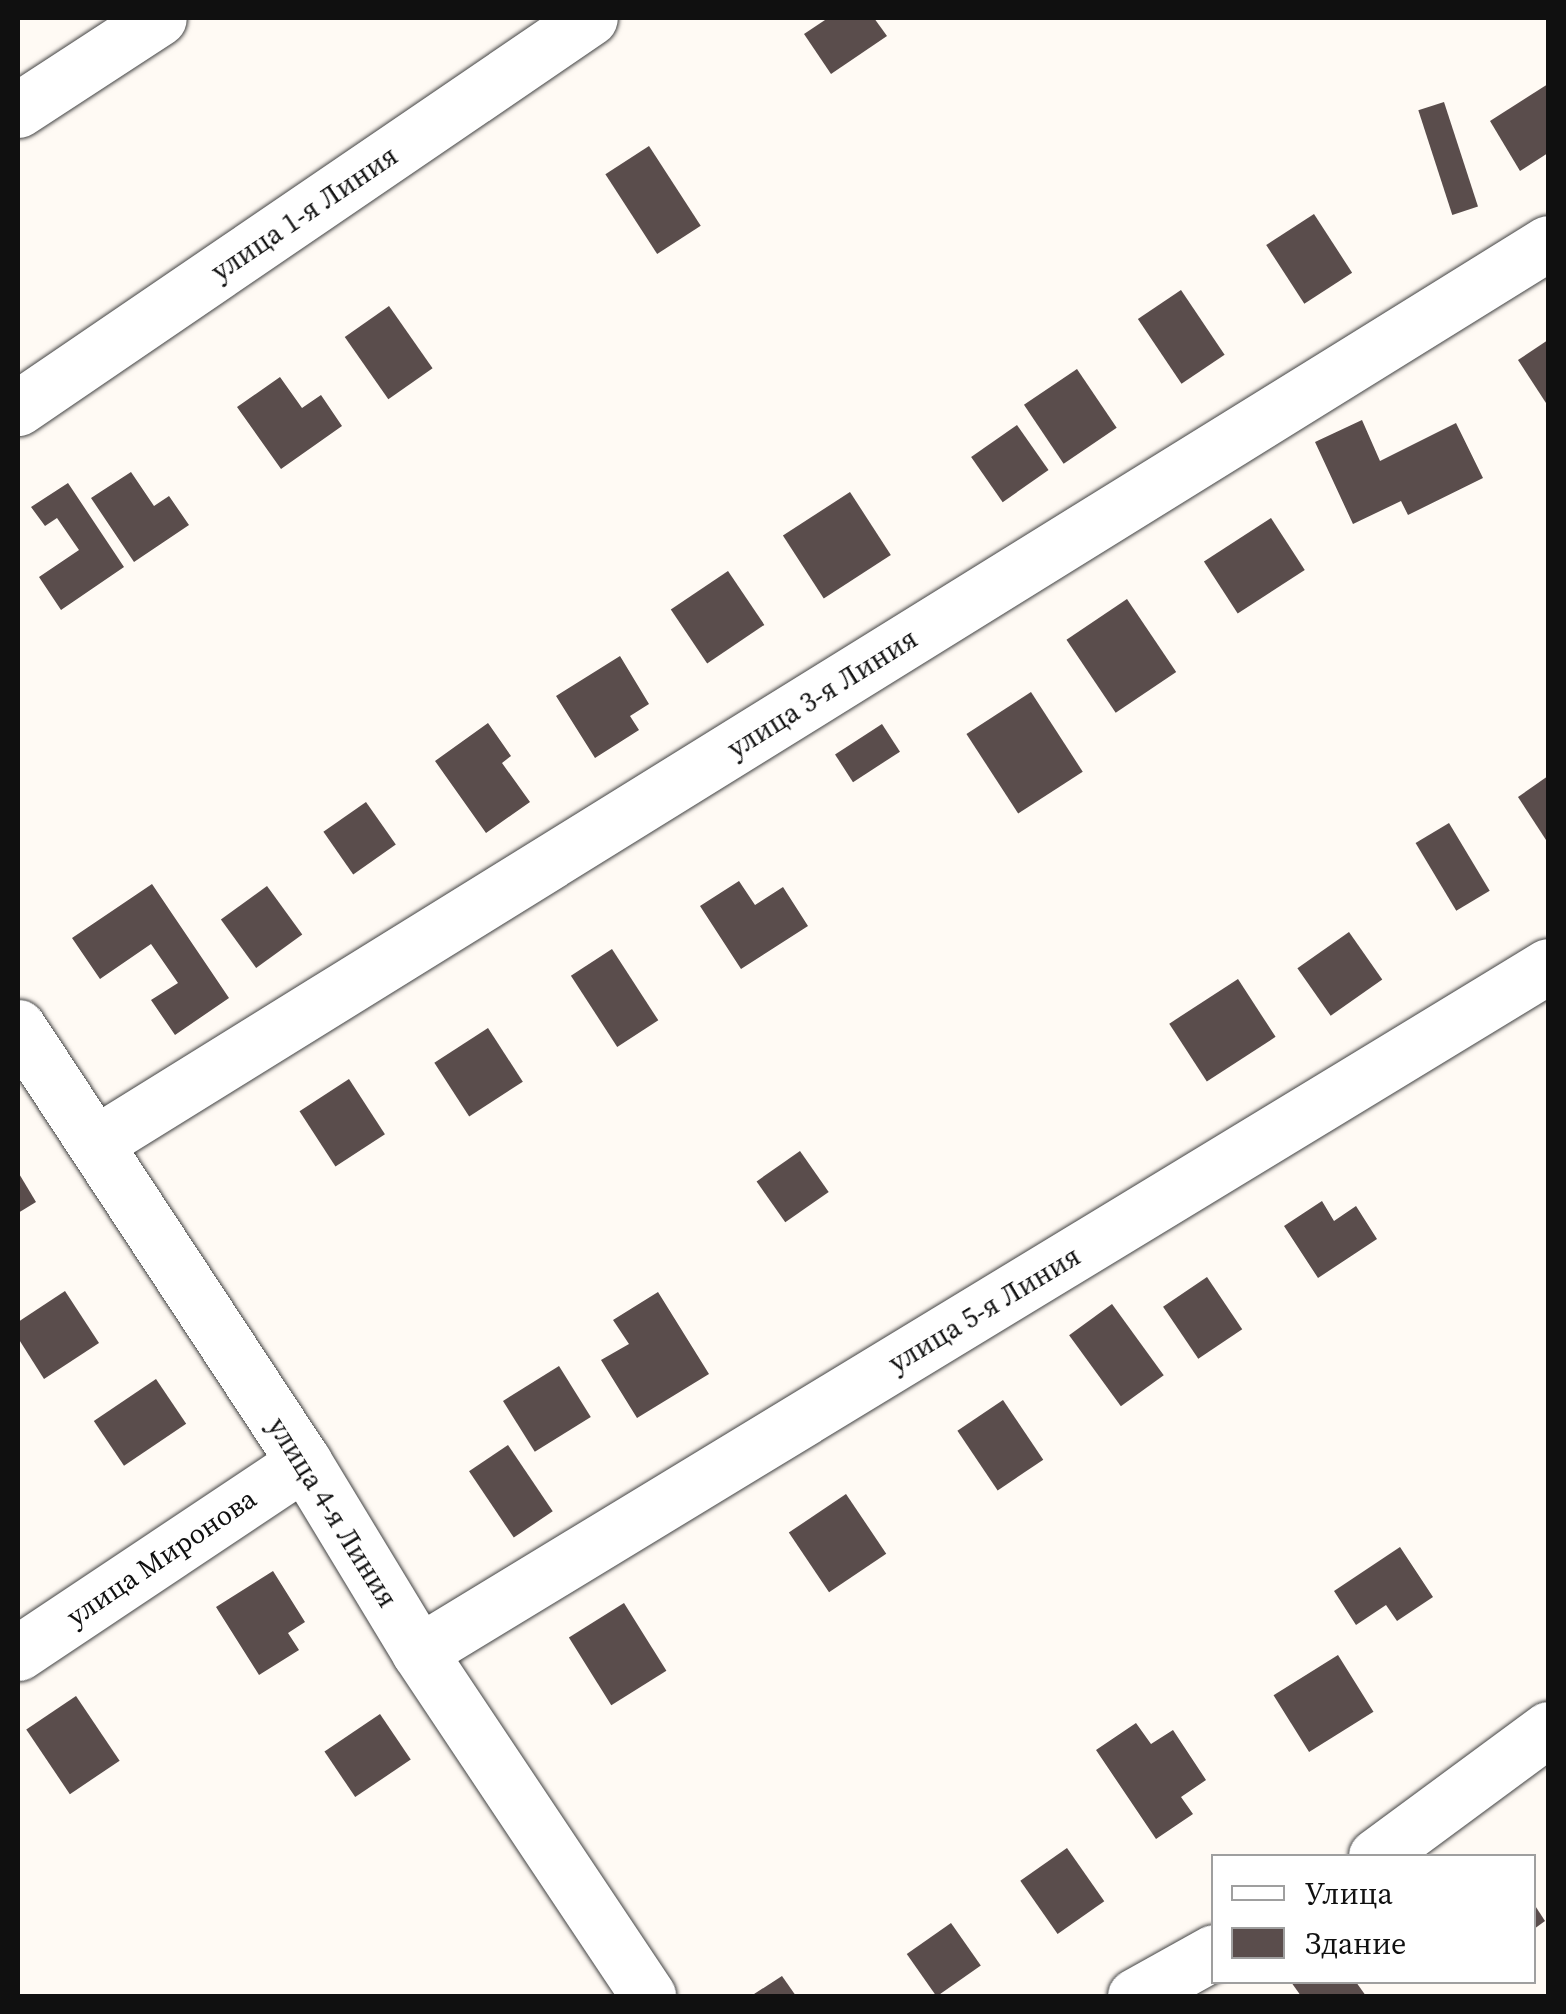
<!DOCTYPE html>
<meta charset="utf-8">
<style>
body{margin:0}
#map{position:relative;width:1566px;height:2014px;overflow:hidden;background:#fffaf4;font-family:"Source Serif 4",serif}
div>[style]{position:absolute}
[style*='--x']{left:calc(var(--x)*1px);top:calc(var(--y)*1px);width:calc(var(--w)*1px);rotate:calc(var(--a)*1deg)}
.building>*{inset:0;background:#5a4d4c;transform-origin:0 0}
.roads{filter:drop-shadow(0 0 2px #434343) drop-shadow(0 0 2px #434343)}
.minor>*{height:55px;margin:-27.5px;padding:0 27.5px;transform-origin:27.5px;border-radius:27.5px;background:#fff}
span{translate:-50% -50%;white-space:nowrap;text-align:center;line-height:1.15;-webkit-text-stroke:10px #fff;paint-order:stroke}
.street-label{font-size:28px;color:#101010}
.frame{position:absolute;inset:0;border:20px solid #101010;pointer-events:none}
.legend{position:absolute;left:1211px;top:1854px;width:325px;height:130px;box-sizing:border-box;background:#fff;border:2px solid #9f9f9f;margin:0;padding:12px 18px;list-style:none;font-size:30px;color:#101010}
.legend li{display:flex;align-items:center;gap:20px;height:50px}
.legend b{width:50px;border:2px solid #9f9f9f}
</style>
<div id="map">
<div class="building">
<div style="clip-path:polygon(828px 18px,874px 18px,887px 36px,831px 74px,804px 34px)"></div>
<div style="clip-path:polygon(1548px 84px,1548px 153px,1520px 171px,1490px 121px)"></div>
<div style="left:1444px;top:102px;width:110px;height:27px;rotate:72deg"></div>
<div style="left:649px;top:146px;width:95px;height:52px;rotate:57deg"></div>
<div style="left:1314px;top:214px;width:70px;height:57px;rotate:57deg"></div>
<div style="left:1181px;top:290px;width:78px;height:52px;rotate:56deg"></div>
<div style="left:389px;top:306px;width:76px;height:54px;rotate:55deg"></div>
<div style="clip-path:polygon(1548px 340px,1548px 401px,1546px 403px,1518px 360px)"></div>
<div style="left:1077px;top:369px;width:71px;height:64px;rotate:56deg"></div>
<div style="clip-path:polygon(280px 377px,302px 408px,321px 395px,342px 426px,281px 469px,237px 407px)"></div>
<div style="clip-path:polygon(1362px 420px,1380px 461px,1456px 423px,1483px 478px,1408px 515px,1401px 501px,1353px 524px,1315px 442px)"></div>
<div style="left:1017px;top:425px;width:55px;height:56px;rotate:55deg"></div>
<div style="clip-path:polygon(131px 472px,154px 506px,169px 496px,189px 525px,134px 562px,91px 498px)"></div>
<div style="clip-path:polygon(68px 483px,124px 567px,61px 610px,39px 577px,79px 550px,57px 518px,45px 526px,31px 507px)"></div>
<div style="left:850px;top:492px;width:75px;height:80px;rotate:57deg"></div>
<div style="left:1271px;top:518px;width:62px;height:80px;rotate:57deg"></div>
<div style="left:728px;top:571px;width:65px;height:69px;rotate:56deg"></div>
<div style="left:1127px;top:599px;width:88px;height:73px;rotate:56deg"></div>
<div style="clip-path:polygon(620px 656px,649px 704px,630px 716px,639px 730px,595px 758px,556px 696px)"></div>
<div style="left:1031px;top:692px;width:95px;height:77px;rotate:57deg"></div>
<div style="clip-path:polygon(488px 723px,511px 756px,502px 763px,530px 802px,486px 833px,435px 761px)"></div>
<div style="left:882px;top:724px;width:33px;height:56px;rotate:57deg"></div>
<div style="clip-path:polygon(1548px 776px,1548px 843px,1518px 797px)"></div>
<div style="left:366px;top:802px;width:52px;height:52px;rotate:55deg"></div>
<div style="left:1449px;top:823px;width:79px;height:39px;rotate:59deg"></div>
<div style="clip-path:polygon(739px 881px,755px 905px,783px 887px,808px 926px,741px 969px,700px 906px)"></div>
<div style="clip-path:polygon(152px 884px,229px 998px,175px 1035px,151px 1000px,178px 983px,151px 944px,100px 979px,72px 938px)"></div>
<div style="left:267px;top:886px;width:60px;height:57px;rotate:54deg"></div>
<div style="left:1349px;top:932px;width:58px;height:63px;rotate:55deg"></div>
<div style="left:612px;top:949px;width:85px;height:49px;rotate:57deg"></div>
<div style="left:1238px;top:979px;width:69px;height:82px;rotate:57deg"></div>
<div style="left:488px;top:1028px;width:64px;height:64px;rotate:57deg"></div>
<div style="left:349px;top:1079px;width:66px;height:59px;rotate:57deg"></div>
<div style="left:800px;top:1151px;width:50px;height:53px;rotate:55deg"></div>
<div style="clip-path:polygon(18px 1172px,36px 1202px,18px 1213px)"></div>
<div style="clip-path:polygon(1322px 1201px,1334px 1221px,1356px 1206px,1377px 1239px,1318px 1278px,1284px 1226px)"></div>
<div style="left:1207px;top:1277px;width:63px;height:53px;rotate:56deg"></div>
<div style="clip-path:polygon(65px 1291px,99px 1343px,44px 1379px,18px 1338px,18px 1322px)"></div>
<div style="clip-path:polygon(658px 1292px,709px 1374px,637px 1418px,601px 1360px,629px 1344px,613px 1320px)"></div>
<div style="left:1112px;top:1304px;width:88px;height:53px;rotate:54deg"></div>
<div style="left:559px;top:1366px;width:60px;height:66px;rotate:58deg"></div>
<div style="left:156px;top:1379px;width:54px;height:75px;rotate:56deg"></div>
<div style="left:1003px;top:1400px;width:72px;height:55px;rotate:56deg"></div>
<div style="left:508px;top:1445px;width:80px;height:47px;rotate:56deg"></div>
<div style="left:846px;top:1494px;width:72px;height:69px;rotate:56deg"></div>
<div style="clip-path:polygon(1400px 1547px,1433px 1597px,1397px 1621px,1386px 1605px,1356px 1625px,1334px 1591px)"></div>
<div style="clip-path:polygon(273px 1571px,305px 1622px,288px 1633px,299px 1650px,259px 1675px,216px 1607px)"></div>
<div style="left:624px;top:1603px;width:80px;height:65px;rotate:58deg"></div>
<div style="left:1338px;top:1655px;width:67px;height:76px;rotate:58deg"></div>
<div style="left:76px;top:1696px;width:78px;height:60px;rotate:56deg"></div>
<div style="left:380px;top:1714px;width:55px;height:67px;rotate:56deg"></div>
<div style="clip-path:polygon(1136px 1723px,1151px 1744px,1173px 1730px,1206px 1780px,1181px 1797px,1193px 1814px,1156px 1839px,1096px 1750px)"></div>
<div style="left:1067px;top:1848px;width:65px;height:57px;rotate:55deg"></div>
<div style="clip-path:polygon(1534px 1904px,1545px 1921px,1534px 1929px)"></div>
<div style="left:951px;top:1923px;width:52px;height:54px;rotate:55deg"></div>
<div style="clip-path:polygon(782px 1976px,796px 1996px,751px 1996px)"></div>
<div style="clip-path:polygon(1291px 1982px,1356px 1982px,1366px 1996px,1301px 1996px)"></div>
</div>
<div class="roads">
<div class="minor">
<div style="--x:18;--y:110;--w:168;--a:-33.1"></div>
<div style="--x:18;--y:408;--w:692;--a:-34.29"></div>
<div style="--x:18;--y:1027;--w:521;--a:56.68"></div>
<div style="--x:304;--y:1462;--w:222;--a:58.8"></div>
<div style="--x:419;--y:1652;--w:413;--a:56.3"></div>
<div style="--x:96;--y:1143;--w:1708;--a:-31.79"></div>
<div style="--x:419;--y:1652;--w:1321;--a:-31.28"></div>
<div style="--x:18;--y:1653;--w:344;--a:-33.7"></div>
<div style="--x:1376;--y:1856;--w:214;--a:-36.4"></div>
<div style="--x:1135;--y:1996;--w:90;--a:-29.1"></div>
</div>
</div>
<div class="street-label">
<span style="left:304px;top:213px;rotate:-34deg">улица 1-я Линия</span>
<span style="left:822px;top:693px;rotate:-32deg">улица 3-я Линия</span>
<span style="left:984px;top:1309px;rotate:-31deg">улица 5-я Линия</span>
<span style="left:333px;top:1512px;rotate:58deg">улица 4-я Линия</span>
<span style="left:161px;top:1557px;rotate:-34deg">улица Миронова</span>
</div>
<div class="frame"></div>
<ul class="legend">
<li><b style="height:12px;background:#fff"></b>Улица</li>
<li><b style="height:28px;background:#5a4d4c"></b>Здание</li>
</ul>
</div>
